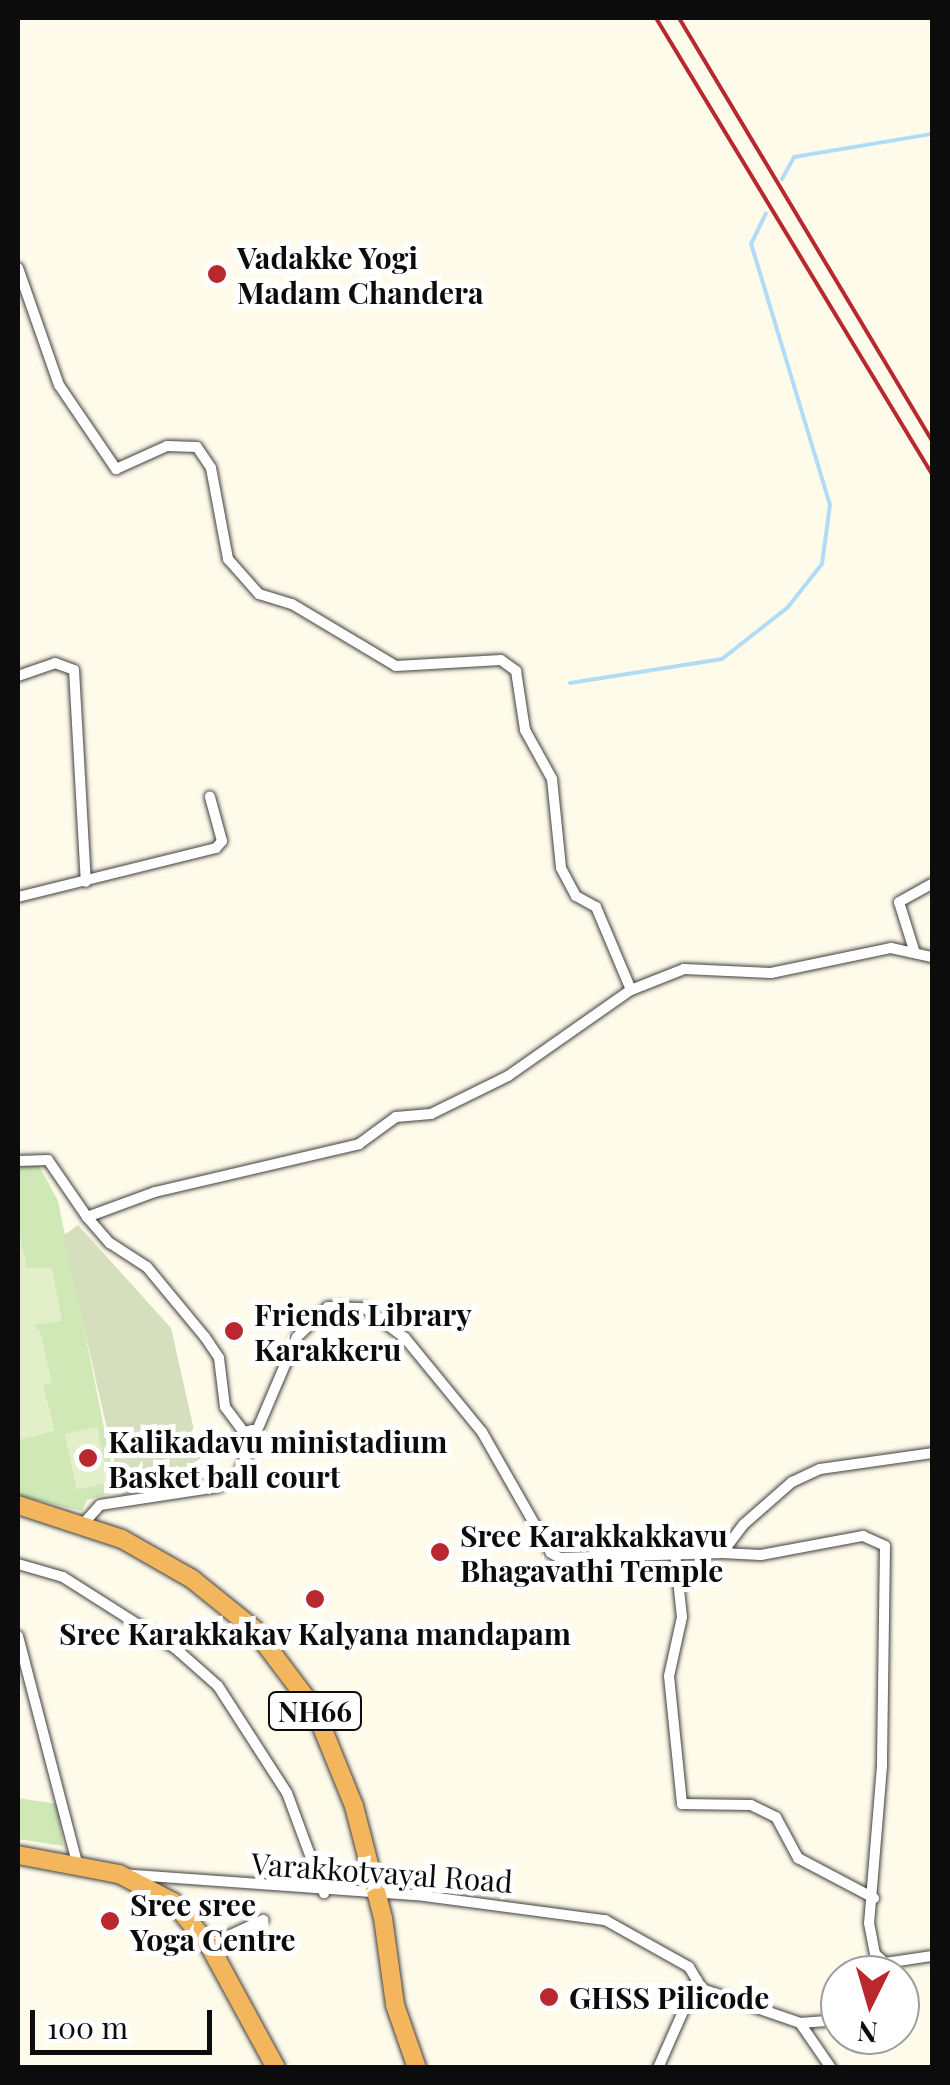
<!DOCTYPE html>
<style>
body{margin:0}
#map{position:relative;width:950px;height:2085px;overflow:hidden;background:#fffbeb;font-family:"Playfair Display",serif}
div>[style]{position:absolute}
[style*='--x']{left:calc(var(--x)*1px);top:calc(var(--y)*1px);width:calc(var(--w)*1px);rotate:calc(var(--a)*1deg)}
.green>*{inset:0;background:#d0e8b6}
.cemetery>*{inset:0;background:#d5dfbe}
.pitch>*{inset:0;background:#e2efc8;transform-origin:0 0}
.stream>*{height:4px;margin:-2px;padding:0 2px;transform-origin:2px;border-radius:2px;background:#b1dcf5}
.roads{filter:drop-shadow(0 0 2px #3f3f3f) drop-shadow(0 0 2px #3f3f3f)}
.minor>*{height:10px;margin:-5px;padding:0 5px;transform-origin:5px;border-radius:5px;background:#fff}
.trunk>*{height:18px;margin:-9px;padding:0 9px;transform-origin:9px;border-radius:9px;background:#f4b65d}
.rail>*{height:4px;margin:-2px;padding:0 2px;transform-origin:2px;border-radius:2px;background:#b9272f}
.dots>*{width:28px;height:28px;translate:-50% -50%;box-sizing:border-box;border:5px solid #fff;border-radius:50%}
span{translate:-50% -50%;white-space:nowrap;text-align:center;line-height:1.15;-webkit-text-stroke:10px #fff;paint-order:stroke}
.shield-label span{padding:2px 8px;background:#fff;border:2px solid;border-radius:8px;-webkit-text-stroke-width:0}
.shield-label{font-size:28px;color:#0c0c0c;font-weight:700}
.poi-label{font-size:30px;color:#0c0c0c;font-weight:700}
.left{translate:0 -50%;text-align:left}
.street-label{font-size:30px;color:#0c0c0c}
.frame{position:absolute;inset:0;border:20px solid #0c0c0c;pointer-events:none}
.north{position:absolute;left:820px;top:1955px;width:100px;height:100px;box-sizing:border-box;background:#fff;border:2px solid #9e9e9e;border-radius:50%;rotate:185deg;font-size:28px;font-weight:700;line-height:40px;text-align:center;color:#0c0c0c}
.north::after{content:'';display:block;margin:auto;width:35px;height:45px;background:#b9272f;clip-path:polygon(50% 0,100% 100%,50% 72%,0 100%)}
.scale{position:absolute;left:30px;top:2010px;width:182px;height:45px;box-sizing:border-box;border:5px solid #0c0c0c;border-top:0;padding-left:12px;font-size:30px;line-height:35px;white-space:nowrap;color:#0c0c0c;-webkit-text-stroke:8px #fff;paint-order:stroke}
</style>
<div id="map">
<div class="green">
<div style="clip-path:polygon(37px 1162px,58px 1201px,117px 1491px,87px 1500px,82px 1511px,18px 1495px,18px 1167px)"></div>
<div style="clip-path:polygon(18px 1798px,58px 1804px,63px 1846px,18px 1839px)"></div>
</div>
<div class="cemetery">
<div style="clip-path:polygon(78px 1225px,171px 1328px,206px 1483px,122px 1495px,63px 1236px)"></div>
</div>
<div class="pitch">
<div style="clip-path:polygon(18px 1228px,27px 1268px,52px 1268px,62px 1321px,33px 1325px,40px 1331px,52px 1383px,43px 1385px,55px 1431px,18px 1440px)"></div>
<div style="left:97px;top:1427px;width:57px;height:33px;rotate:78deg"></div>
</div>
<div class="stream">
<div style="--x:782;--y:179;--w:25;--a:-61"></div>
<div style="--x:794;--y:157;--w:140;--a:-9.5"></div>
<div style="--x:570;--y:683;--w:154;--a:-9"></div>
<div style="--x:722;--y:659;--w:84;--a:-38.2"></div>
<div style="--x:788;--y:607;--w:55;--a:-51.7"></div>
<div style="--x:822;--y:564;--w:60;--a:-82.3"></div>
<div style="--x:830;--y:505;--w:273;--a:-106.8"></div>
<div style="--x:751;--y:244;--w:34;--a:-64"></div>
</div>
<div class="roads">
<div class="minor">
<div style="--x:18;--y:268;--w:124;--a:70.7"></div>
<div style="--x:59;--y:385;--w:102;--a:55.8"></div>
<div style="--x:116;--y:469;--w:56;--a:-24.3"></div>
<div style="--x:167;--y:446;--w:30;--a:2"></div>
<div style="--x:197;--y:447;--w:25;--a:56"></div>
<div style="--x:211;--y:468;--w:93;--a:79.4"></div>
<div style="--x:228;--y:559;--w:47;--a:48.5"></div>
<div style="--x:259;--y:594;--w:34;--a:17"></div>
<div style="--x:292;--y:604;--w:121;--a:30.8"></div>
<div style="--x:396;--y:666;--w:105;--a:-3.3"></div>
<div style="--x:501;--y:660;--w:19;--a:36"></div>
<div style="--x:516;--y:671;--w:60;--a:81.3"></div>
<div style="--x:525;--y:730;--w:56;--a:61.1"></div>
<div style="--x:552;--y:779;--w:89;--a:84.2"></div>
<div style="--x:561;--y:868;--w:32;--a:62"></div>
<div style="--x:576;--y:896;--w:23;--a:29"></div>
<div style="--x:596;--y:907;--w:90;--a:67.1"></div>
<div style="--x:18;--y:676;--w:39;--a:-19"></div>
<div style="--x:55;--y:663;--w:20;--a:20"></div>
<div style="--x:74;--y:670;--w:212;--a:86.8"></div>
<div style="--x:18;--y:897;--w:204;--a:-13.9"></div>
<div style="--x:216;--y:848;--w:9;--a:-49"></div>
<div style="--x:222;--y:841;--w:46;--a:-105.3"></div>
<div style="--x:914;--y:950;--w:50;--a:-107.4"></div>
<div style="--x:899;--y:902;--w:38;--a:-29"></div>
<div style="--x:18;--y:1161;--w:30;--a:-2"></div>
<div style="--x:48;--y:1160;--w:69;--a:55.6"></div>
<div style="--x:87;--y:1217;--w:72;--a:-20.2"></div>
<div style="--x:155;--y:1192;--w:210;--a:-13.2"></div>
<div style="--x:359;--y:1144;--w:46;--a:-36.1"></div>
<div style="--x:396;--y:1117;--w:35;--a:-5"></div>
<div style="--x:431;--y:1114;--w:86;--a:-26.3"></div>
<div style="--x:508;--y:1076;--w:150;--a:-35"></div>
<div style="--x:631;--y:990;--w:57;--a:-21.6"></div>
<div style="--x:684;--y:969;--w:87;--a:2.6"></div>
<div style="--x:771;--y:973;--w:123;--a:-11.8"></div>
<div style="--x:891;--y:948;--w:42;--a:12.4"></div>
<div style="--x:87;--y:1217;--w:35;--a:49"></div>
<div style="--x:110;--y:1243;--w:44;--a:33"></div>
<div style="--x:147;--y:1267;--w:91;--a:50.4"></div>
<div style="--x:205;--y:1337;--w:25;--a:56"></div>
<div style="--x:219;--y:1358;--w:49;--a:83"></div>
<div style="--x:225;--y:1407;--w:31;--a:53"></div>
<div style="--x:244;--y:1432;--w:9;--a:-13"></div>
<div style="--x:83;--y:1524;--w:25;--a:-48"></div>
<div style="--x:100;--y:1505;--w:119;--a:-8.7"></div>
<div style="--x:218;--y:1487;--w:23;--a:-31"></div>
<div style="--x:238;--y:1475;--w:150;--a:-66.9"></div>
<div style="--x:297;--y:1337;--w:43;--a:-44.1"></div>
<div style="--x:328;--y:1307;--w:37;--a:2"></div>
<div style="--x:365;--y:1308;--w:50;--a:36.9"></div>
<div style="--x:405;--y:1338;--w:122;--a:50.7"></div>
<div style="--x:482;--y:1432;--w:139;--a:60.3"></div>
<div style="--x:551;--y:1553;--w:10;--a:29"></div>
<div style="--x:560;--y:1558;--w:162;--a:-1.8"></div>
<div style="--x:722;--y:1553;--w:36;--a:-53"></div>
<div style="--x:744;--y:1524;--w:64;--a:-41.2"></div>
<div style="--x:792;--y:1482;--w:31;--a:-25"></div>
<div style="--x:820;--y:1469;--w:113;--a:-8.1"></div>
<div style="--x:675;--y:1552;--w:65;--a:83.9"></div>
<div style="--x:682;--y:1617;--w:60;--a:102.4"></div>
<div style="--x:669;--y:1676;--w:129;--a:84.2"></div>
<div style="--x:682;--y:1804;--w:69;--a:0.8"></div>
<div style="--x:751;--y:1805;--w:28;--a:26"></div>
<div style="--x:776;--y:1817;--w:47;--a:61.8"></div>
<div style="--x:798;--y:1858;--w:86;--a:27.8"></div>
<div style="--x:722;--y:1553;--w:39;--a:3"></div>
<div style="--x:761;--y:1555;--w:104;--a:-10.6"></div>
<div style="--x:863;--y:1536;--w:24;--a:24"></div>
<div style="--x:885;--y:1546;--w:220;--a:90.8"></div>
<div style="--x:882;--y:1766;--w:158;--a:94.7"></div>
<div style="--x:869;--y:1923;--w:32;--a:79"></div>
<div style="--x:875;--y:1954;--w:13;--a:42"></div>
<div style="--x:18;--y:1564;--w:47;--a:16.1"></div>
<div style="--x:63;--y:1577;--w:133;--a:32.4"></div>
<div style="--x:175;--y:1648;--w:57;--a:41.5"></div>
<div style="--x:218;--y:1686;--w:127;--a:57.2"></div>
<div style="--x:287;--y:1793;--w:107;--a:69.7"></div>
<div style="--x:18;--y:1636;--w:238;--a:75.4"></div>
<div style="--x:120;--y:1874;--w:305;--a:4.1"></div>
<div style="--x:424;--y:1896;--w:183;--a:7.6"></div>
<div style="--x:605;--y:1920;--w:96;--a:29.2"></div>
<div style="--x:689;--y:1967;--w:26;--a:59"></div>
<div style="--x:702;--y:1989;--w:104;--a:19.1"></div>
<div style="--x:800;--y:2023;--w:55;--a:55.4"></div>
<div style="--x:209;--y:1945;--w:60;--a:-24.8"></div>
<div style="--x:876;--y:1975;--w:15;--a:-53"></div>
<div style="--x:885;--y:1963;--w:48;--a:-8.5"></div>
<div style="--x:800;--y:2023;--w:40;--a:-4.3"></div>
<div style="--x:658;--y:2068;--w:96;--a:-66.1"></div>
</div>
<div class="trunk">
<div style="--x:18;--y:1505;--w:109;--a:18.1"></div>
<div style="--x:122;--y:1539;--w:81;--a:29.7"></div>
<div style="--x:192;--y:1579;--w:80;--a:38.9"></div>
<div style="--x:254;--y:1629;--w:101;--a:53"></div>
<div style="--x:315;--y:1710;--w:104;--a:67.9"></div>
<div style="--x:354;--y:1806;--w:116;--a:75.5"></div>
<div style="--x:383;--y:1918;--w:88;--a:82.1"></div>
<div style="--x:395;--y:2005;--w:67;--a:70.8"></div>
<div style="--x:18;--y:1855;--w:103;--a:10.7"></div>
<div style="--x:119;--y:1874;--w:61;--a:27.4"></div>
<div style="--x:173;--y:1902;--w:56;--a:50.1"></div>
<div style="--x:209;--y:1945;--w:140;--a:61.4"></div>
</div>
</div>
<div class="rail">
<div style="--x:656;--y:18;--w:533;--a:58.82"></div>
<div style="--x:679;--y:18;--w:493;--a:59.1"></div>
</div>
<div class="dots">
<div style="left:217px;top:274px;background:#b9272f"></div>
<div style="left:234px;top:1331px;background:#b9272f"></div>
<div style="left:88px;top:1458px;background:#b9272f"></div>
<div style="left:440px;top:1552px;background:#b9272f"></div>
<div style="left:315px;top:1599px;background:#b9272f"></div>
<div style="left:110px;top:1921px;background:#b9272f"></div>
<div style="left:549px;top:1997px;background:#b9272f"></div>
</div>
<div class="shield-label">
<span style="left:315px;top:1711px">NH66</span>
</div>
<div class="poi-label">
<span class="left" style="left:237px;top:274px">Vadakke Yogi<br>Madam Chandera</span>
<span class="left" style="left:254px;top:1331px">Friends Library<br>Karakkeru</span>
<span class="left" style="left:108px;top:1458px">Kalikadavu ministadium<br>Basket ball court</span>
<span class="left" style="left:460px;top:1552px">Sree Karakkakkavu<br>Bhagavathi Temple</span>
<span style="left:315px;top:1633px">Sree Karakkakav Kalyana mandapam</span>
<span class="left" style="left:130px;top:1921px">Sree sree<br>Yoga Centre</span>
<span class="left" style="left:569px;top:1997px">GHSS Pilicode</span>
</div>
<div class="street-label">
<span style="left:382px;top:1872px;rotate:4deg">Varakkotvayal Road</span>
</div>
<div class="frame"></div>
<div class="north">N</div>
<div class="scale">100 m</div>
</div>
